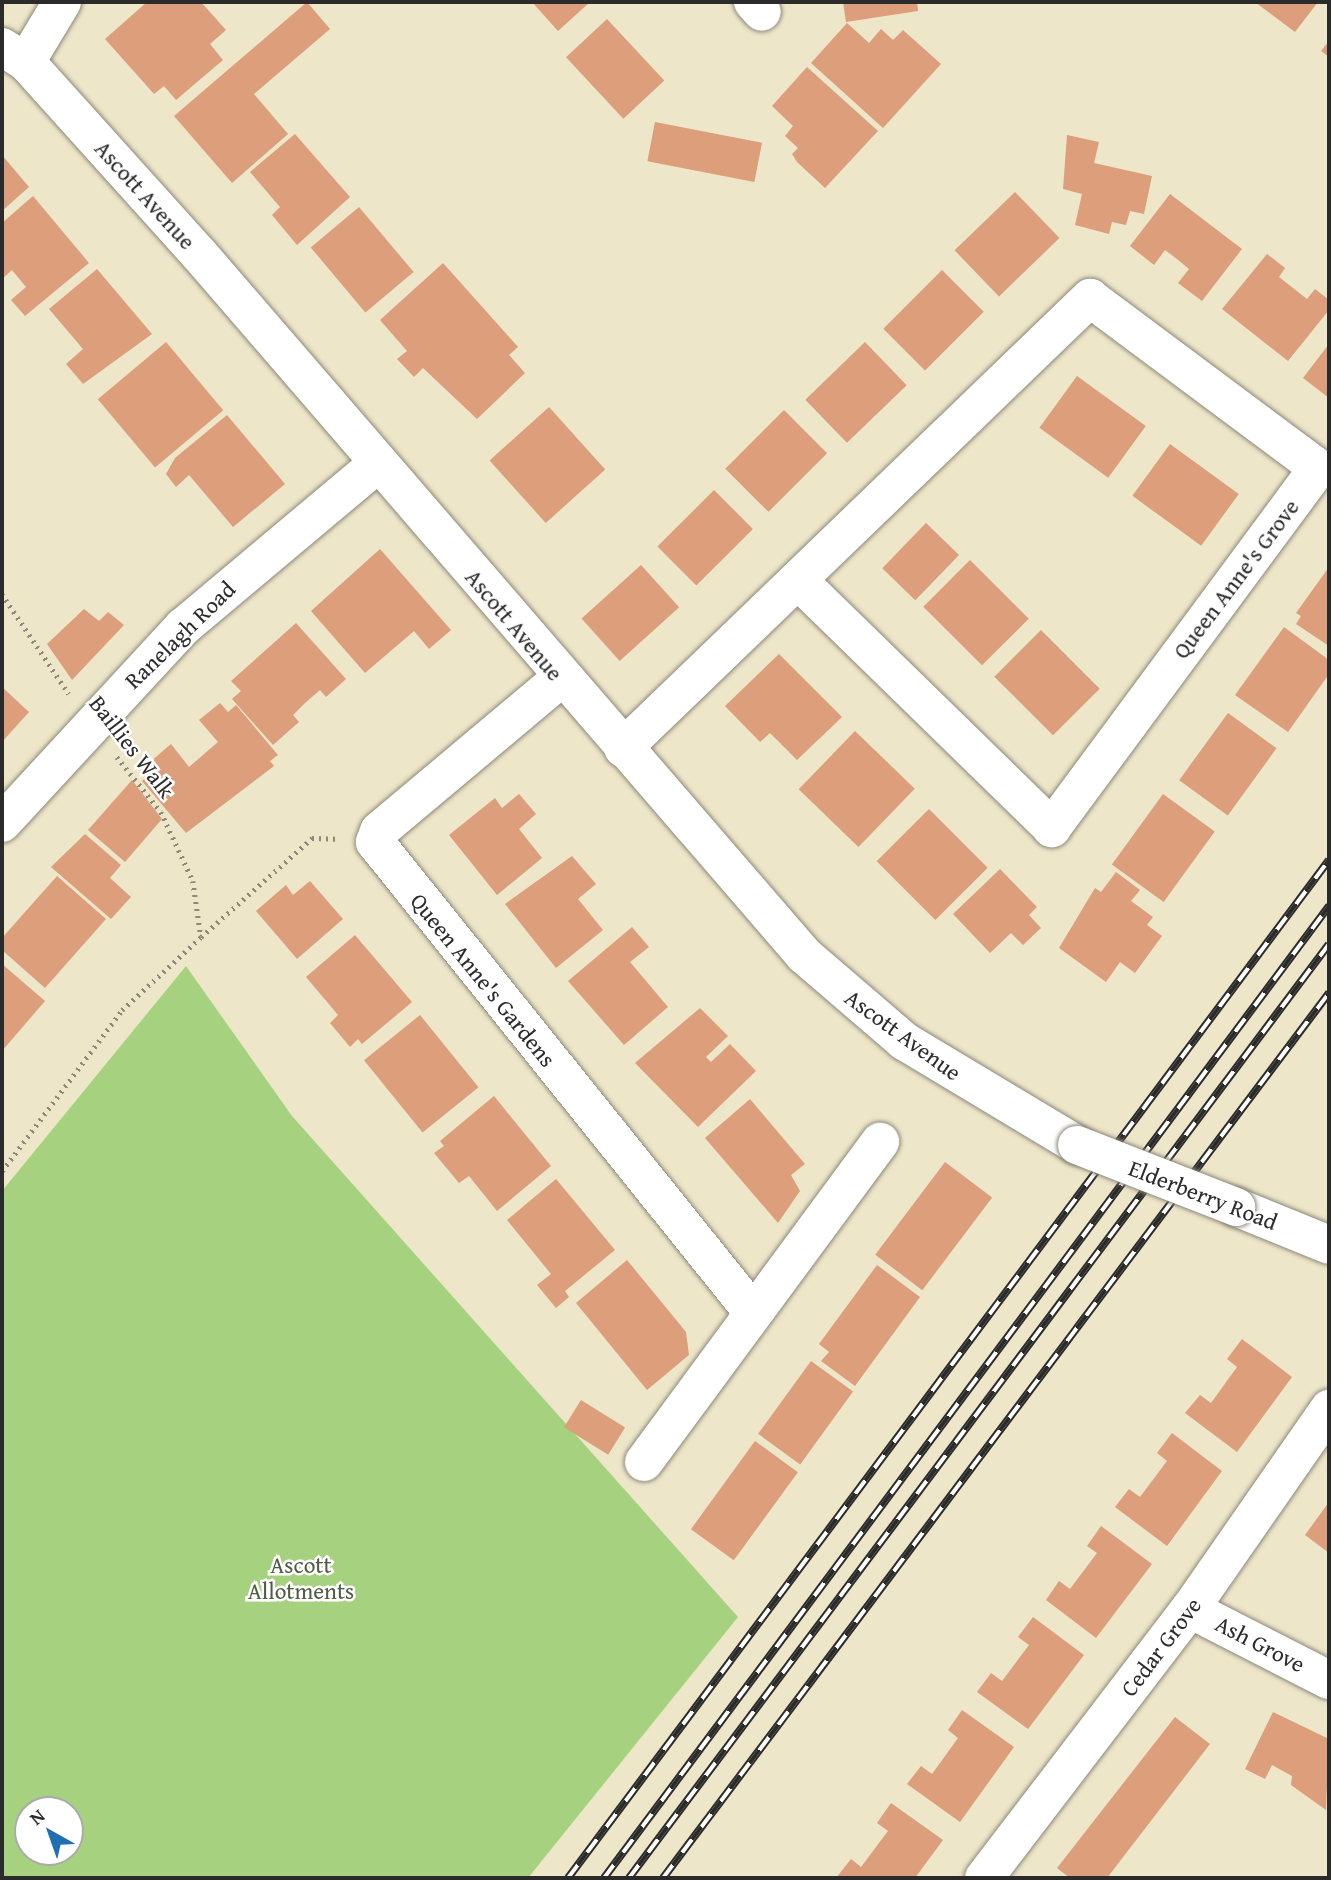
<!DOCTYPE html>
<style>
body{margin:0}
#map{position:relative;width:1331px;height:1880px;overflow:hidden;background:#ede6c9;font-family:"Gentium Book Plus",serif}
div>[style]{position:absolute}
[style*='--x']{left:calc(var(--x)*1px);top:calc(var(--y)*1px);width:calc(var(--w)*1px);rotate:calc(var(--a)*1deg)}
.green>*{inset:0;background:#a6d27f}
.building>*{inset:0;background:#dc9e7b;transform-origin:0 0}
.path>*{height:4.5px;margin-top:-2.25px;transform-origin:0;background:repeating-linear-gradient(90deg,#8c887a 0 2px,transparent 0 7px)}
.roads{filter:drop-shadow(0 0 2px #8c887a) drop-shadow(0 0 2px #8c887a)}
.minor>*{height:38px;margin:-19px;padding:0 19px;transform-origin:19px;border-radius:19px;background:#fff}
.rail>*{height:8px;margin-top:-4px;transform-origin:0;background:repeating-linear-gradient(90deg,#fff 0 16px,#2b2b2b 0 32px);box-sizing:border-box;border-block:2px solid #2b2b2b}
.bridges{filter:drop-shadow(0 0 2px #8c887a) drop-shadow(0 0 2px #8c887a)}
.minor-bridge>*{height:38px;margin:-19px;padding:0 19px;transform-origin:19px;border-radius:19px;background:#fff}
span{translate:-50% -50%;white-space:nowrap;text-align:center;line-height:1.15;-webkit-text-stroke:5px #fff;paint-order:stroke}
.street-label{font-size:23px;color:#2b2b2b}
.park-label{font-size:23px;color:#505d44}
.frame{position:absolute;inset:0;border:4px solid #2b2b2b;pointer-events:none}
.north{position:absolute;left:14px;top:1796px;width:70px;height:70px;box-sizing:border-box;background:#fff;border:2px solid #aaa;border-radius:50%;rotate:320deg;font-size:19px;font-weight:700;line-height:28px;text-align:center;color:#2b2b2b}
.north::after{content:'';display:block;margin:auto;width:24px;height:32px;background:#1f6fb2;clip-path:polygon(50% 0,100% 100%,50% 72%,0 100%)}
</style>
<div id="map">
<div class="green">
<div style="clip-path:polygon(evenodd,186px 966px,292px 1116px,738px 1617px,528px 1878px,2px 1878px,2px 1191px,186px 966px,28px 1810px,70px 1810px,70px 1852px,28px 1852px,28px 1810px)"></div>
</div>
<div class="building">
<div style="clip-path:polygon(147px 2px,201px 2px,226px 30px,210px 44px,223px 60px,176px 100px,164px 86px,154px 94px,105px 39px)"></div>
<div style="clip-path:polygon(307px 2px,330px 29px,254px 94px,288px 134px,232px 183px,174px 116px)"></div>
<div style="clip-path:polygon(532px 2px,590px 2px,558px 31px)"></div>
<div style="clip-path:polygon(843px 2px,917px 2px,918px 11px,846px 22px)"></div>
<div style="clip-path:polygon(1255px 2px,1318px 2px,1295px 32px)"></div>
<div style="left:607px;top:19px;width:84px;height:56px;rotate:47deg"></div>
<div style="clip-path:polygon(847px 23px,869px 43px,881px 29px,893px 40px,903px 30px,941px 64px,883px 128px,811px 63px)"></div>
<div style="clip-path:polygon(1329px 41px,1329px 57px,1321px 51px)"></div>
<div style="clip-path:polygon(807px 67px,878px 131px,825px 188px,797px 162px,792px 154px,798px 148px,785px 136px,793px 126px,772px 106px)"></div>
<div style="left:655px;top:122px;width:109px;height:40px;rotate:11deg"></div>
<div style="clip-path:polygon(295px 134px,350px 197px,297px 245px,272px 215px,280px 207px,250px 172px)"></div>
<div style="clip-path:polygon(1067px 135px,1099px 142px,1094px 163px,1152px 176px,1144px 214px,1130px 211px,1126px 225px,1112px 222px,1109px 234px,1075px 225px,1082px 194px,1063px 189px)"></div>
<div style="clip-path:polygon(2px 155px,29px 187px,2px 211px)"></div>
<div style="left:1015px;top:192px;width:64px;height:84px;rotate:46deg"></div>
<div style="clip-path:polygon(1170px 194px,1242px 249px,1202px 301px,1178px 283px,1189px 269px,1177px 259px,1165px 250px,1154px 265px,1130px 246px)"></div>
<div style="clip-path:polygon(33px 196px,89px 263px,25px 316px,11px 300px,26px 287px,12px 270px,2px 279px,2px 223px)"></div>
<div style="left:359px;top:207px;width:85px;height:63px;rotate:50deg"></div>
<div style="clip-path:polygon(1267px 254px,1285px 268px,1279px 277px,1307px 299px,1315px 289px,1329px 300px,1329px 310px,1288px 361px,1222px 309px)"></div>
<div style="clip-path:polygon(443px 263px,518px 347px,509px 355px,525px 373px,477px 419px,423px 368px,414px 377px,397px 359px,407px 351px,380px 320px)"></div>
<div style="clip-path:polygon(97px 269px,152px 334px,83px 384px,66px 364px,83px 349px,49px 309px)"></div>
<div style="left:942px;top:270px;width:59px;height:83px;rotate:45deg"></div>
<div style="left:166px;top:342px;width:89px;height:89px;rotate:50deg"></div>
<div style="left:865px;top:342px;width:60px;height:83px;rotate:46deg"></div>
<div style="clip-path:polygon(1329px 344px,1329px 398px,1303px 378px)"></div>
<div style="left:1077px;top:376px;width:85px;height:64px;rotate:36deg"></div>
<div style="left:549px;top:407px;width:84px;height:80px;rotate:48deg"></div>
<div style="left:784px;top:410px;width:61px;height:83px;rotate:45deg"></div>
<div style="clip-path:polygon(227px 415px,285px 484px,233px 527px,189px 475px,176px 487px,166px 474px,175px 458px)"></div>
<div style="left:1170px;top:444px;width:85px;height:64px;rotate:36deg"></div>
<div style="left:714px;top:490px;width:55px;height:80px;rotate:45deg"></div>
<div style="left:926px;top:523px;width:46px;height:63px;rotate:44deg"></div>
<div style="clip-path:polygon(380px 549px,451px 630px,429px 649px,414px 631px,365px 673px,311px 611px)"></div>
<div style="left:970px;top:560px;width:83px;height:66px;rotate:45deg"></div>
<div style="left:641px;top:565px;width:57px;height:80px;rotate:48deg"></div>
<div style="clip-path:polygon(1329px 567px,1329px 646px,1296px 624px,1301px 616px,1296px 613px)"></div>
<div style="clip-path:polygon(84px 609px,99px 621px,108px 612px,124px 625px,72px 680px,47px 644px)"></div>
<div style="clip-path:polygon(296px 623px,346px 679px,326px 697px,320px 690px,305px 703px,293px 715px,299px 722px,273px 745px,232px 699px,241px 691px,231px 681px)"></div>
<div style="clip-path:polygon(1284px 627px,1329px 660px,1329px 674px,1288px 732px,1235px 695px)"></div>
<div style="left:1041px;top:630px;width:83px;height:66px;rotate:45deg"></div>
<div style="clip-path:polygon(779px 654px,842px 717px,797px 760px,770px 733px,760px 742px,725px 706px)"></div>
<div style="clip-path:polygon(2px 687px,29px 712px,2px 742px)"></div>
<div style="clip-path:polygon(220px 703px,228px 712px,236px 705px,278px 755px,270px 761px,274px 766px,186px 833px,142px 781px,156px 769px,150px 762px,171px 744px,189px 767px,218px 742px,199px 720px)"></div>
<div style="left:1228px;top:713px;width:60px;height:83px;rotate:36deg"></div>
<div style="left:855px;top:731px;width:83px;height:81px;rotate:44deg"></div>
<div style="clip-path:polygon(132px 780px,162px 819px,125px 862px,88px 830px)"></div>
<div style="clip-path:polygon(519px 794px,536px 814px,519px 829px,542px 858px,497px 895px,449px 835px,495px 798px,502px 808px)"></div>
<div style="left:1163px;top:794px;width:64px;height:87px;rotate:36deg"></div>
<div style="left:929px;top:809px;width:83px;height:74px;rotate:45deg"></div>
<div style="clip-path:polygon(85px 834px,121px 865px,110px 878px,131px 897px,111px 919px,51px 867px)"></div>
<div style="clip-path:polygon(572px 856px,596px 884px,578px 899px,603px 930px,556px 968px,505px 904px)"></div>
<div style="clip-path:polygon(1000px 869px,1037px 907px,1029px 915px,1041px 928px,1023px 945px,1011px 933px,990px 953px,953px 914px)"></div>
<div style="clip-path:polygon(1116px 872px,1140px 890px,1131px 901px,1153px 917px,1147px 925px,1162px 936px,1135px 973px,1120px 962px,1106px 982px,1059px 948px,1095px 888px,1101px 892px)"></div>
<div style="clip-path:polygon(57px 876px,106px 919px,45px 988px,2px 950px,2px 938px)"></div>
<div style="clip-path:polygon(310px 881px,343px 919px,297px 959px,256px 911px,286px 885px,293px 895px)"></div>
<div style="clip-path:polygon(632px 927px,649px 947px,630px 962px,668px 1007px,624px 1045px,568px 981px)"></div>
<div style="clip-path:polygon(355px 935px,412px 1002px,362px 1044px,358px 1039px,350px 1047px,330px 1023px,338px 1015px,306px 977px)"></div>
<div style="clip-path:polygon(2px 964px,45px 1001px,2px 1051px)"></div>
<div style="clip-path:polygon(700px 1008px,728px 1036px,706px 1057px,711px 1062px,730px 1044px,756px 1071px,698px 1127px,635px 1063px)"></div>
<div style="left:420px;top:1015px;width:93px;height:72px;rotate:51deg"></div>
<div style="clip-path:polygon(494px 1096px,551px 1166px,497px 1211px,469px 1176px,459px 1183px,434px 1153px,444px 1146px,440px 1141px)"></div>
<div style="clip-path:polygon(750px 1099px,805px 1164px,791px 1175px,800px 1191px,778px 1223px,705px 1138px)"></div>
<div style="left:945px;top:1162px;width:59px;height:116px;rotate:37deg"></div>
<div style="clip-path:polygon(556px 1179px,615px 1250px,565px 1291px,569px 1297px,556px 1308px,537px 1285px,551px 1274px,507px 1220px)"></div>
<div style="clip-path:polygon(627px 1260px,686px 1332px,689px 1355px,647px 1390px,576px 1303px)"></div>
<div style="clip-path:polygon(877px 1265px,920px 1297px,855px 1386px,821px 1361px,829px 1352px,819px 1344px)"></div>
<div style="clip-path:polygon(1242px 1339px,1292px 1377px,1237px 1452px,1185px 1413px,1200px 1395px,1211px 1403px,1237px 1367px,1227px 1359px)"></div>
<div style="left:811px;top:1361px;width:52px;height:90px;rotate:36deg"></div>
<div style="left:581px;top:1400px;width:52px;height:32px;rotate:32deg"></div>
<div style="clip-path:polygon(1172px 1433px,1222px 1471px,1167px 1546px,1115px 1507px,1129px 1489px,1140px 1497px,1167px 1461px,1157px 1453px)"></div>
<div style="left:755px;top:1441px;width:53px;height:109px;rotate:36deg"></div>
<div style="clip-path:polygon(1329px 1502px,1329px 1553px,1305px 1535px)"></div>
<div style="clip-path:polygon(1101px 1526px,1152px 1564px,1096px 1638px,1046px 1600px,1059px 1581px,1070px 1589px,1097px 1553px,1087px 1546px)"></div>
<div style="clip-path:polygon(1033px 1617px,1084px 1655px,1028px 1729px,977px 1692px,991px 1673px,1002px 1681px,1029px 1645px,1018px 1637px)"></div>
<div style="clip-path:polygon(962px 1710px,1014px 1747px,960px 1822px,907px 1784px,921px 1766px,932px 1774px,958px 1738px,948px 1730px)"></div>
<div style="clip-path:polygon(1273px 1712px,1329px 1739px,1326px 1810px,1291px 1785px,1292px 1776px,1272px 1765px,1265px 1779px,1245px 1769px)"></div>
<div style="clip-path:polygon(1175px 1717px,1210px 1744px,1107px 1878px,1070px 1878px,1057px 1868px)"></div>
<div style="clip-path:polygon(891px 1803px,943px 1840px,915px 1878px,836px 1878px,851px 1859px,861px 1867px,888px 1831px,877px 1823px)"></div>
</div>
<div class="path">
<div style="--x:2;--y:594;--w:120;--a:56.2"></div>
<div style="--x:117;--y:757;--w:70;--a:51.3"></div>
<div style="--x:161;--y:812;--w:76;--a:65.1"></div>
<div style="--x:193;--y:881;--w:57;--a:81.9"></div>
<div style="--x:201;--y:937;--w:149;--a:-41.7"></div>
<div style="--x:312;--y:838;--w:24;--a:2"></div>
<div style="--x:2;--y:1171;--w:201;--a:-53.3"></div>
<div style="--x:122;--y:1010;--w:108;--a:-42.7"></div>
</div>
<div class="roads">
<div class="minor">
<div style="--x:753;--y:2;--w:13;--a:48"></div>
<div style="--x:2;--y:47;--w:28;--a:32"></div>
<div style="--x:26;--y:62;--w:258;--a:48"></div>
<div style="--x:199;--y:254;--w:926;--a:49.2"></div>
<div style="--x:804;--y:955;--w:132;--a:40.7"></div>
<div style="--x:904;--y:1041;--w:202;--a:31"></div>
<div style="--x:26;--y:62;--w:70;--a:-59"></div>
<div style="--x:560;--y:679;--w:236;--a:140"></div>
<div style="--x:379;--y:831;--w:12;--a:110"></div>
<div style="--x:375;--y:842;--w:600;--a:51.22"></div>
<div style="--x:623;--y:748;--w:649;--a:-43.94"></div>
<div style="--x:1090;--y:298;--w:284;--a:36.7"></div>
<div style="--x:1318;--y:468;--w:448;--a:126.5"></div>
<div style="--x:1052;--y:828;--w:351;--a:-135.7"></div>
<div style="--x:2;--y:823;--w:267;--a:-47.3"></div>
<div style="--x:183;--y:627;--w:252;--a:-40"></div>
<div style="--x:1236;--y:1207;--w:100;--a:22.2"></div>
<div style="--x:644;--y:1462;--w:398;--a:-53.6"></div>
<div style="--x:1190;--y:1609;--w:156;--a:27.1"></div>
<div style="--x:984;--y:1878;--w:339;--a:-52.6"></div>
<div style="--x:1190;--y:1609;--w:244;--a:-55.2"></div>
</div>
</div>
<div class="rail">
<div style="--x:568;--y:1878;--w:1271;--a:-53.22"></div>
<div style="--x:604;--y:1878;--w:1213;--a:-53.28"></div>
<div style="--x:629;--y:1878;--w:1167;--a:-53.15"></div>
<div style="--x:663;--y:1878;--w:1108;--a:-53.04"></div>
</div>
<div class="bridges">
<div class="minor-bridge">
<div style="--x:1077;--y:1145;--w:171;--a:21.3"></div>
</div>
</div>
<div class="street-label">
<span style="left:145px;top:195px;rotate:48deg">Ascott Avenue</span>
<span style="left:1236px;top:579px;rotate:-53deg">Queen Anne's Grove</span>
<span style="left:514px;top:625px;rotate:50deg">Ascott Avenue</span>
<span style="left:180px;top:635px;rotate:-44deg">Ranelagh Road</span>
<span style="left:132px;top:747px;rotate:52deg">Baillies Walk</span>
<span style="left:483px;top:980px;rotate:51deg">Queen Anne's Gardens</span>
<span style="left:903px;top:1035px;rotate:36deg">Ascott Avenue</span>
<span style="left:1203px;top:1195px;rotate:21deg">Elderberry Road</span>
<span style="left:1260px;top:1644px;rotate:27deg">Ash Grove</span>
<span style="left:1161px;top:1647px;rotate:-53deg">Cedar Grove</span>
</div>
<div class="park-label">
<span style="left:301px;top:1578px">Ascott<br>Allotments</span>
</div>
<div class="frame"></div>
<div class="north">N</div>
</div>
